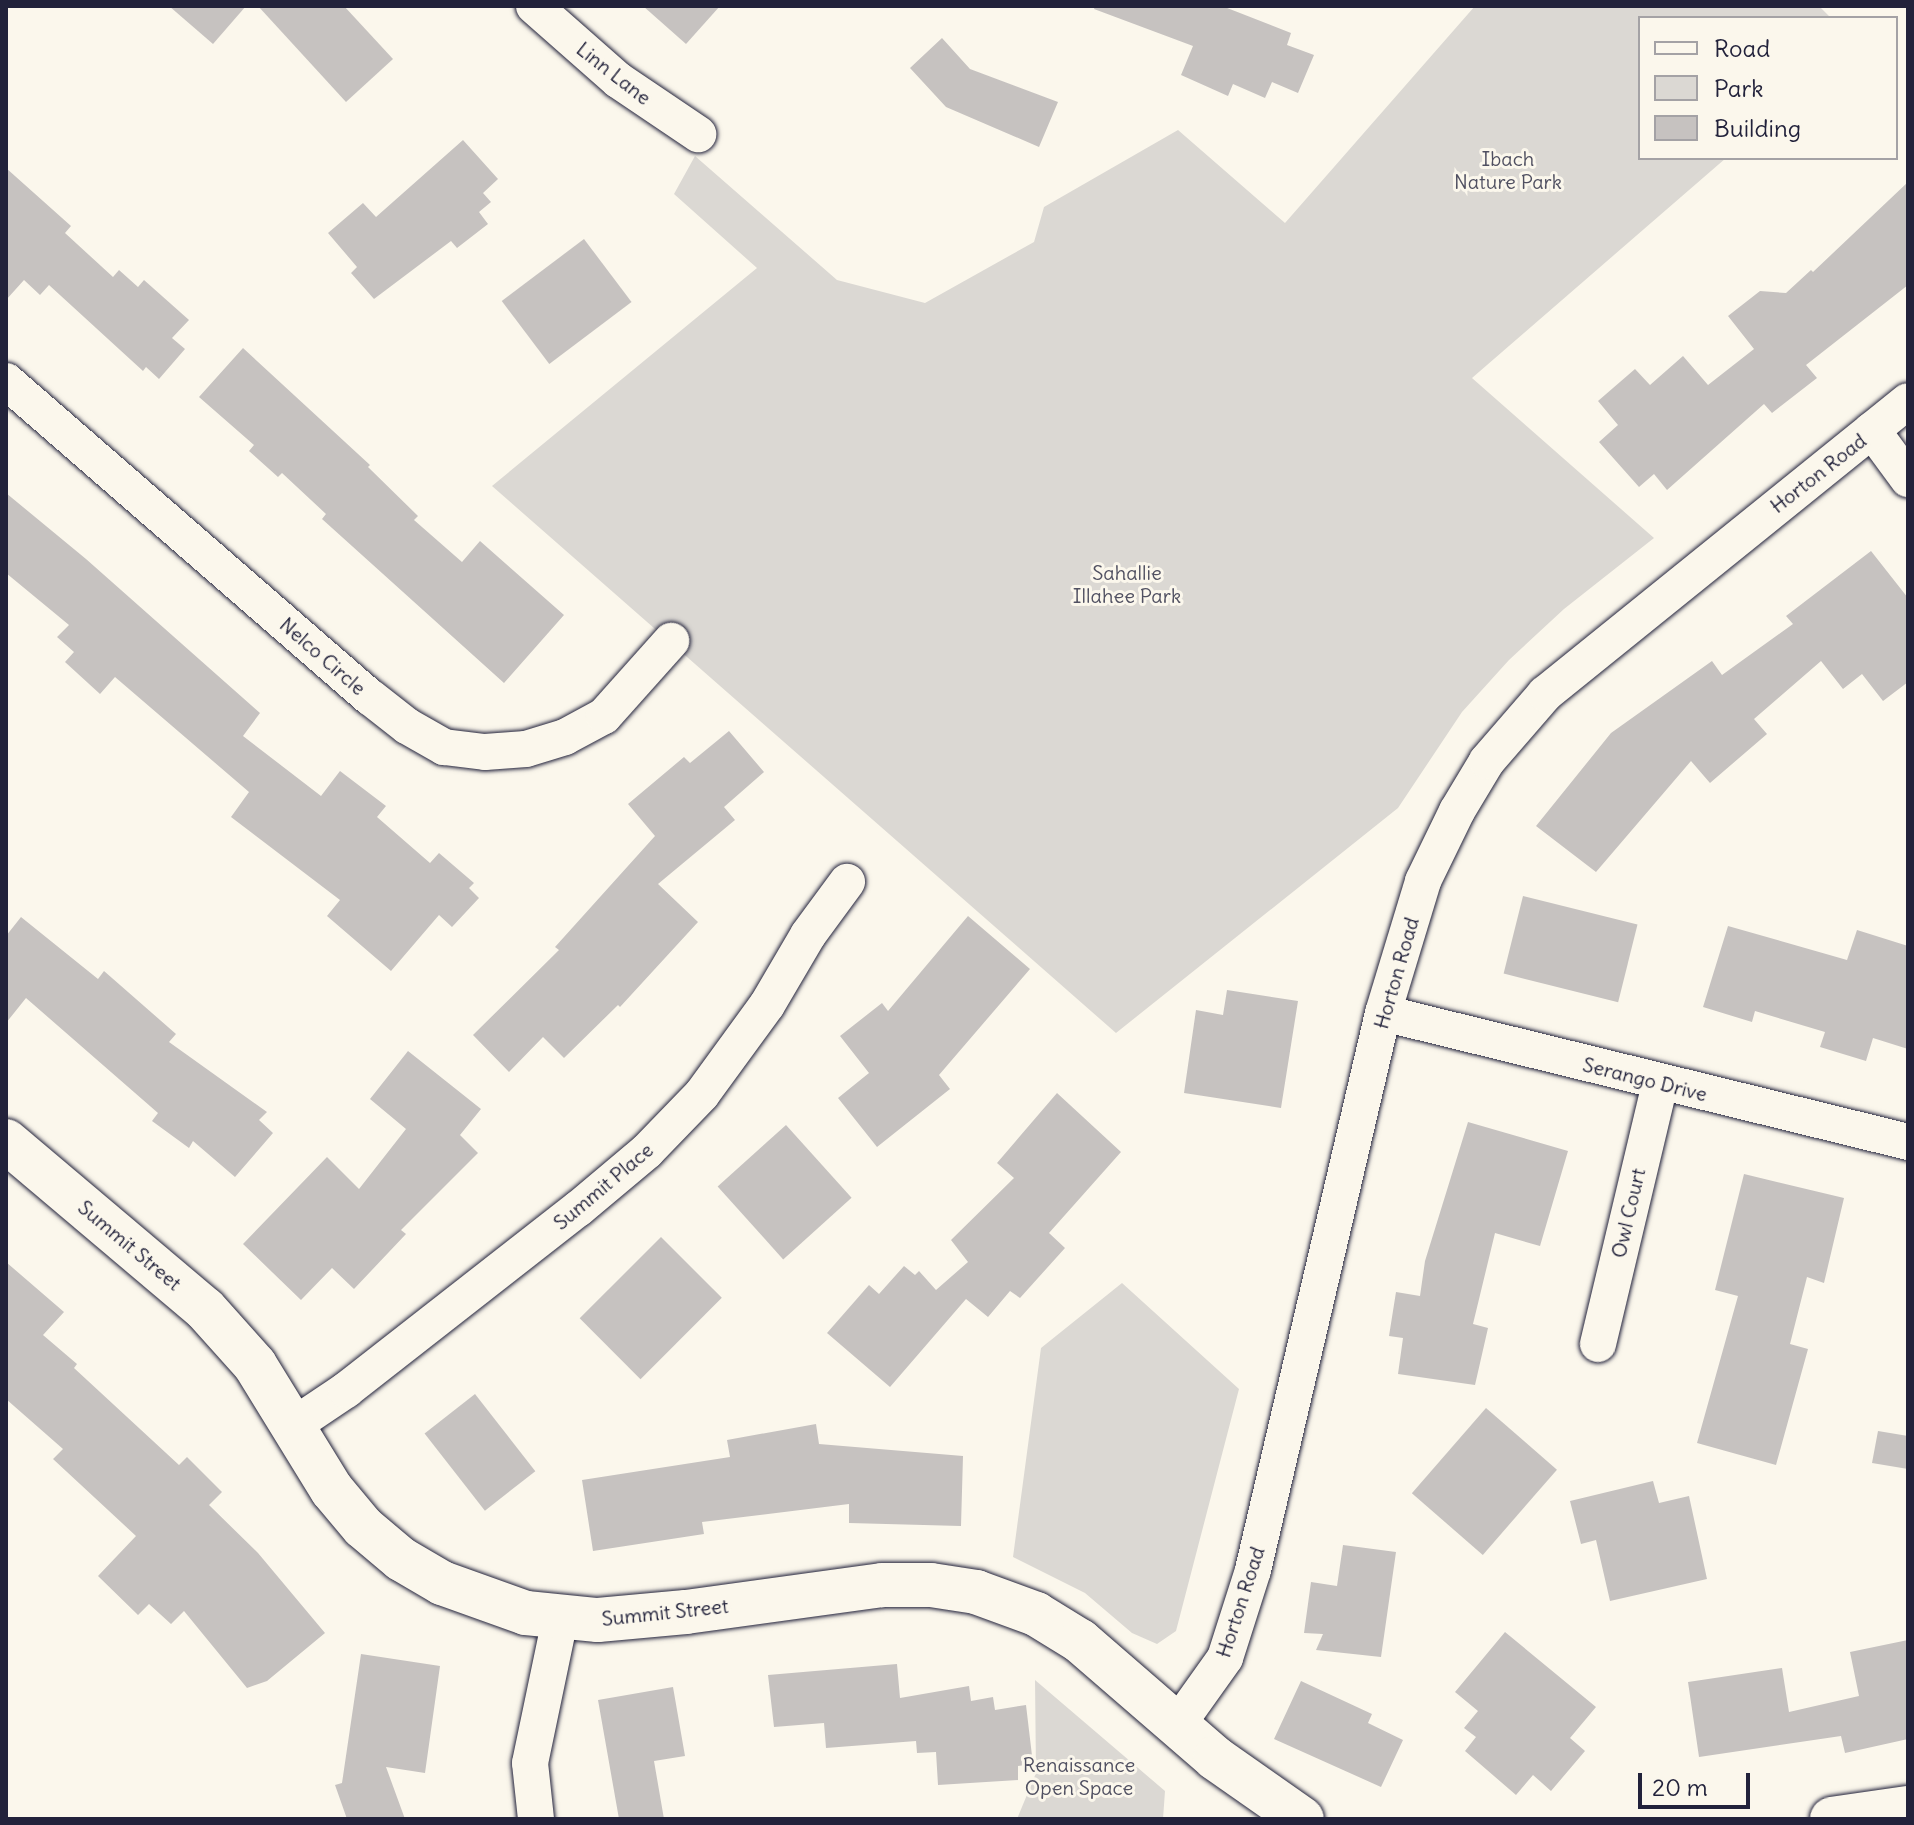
<!DOCTYPE html>
<style>
body{margin:0}
#map{position:relative;width:1914px;height:1825px;overflow:hidden;background:#fbf7ec;font-family:Delius,sans-serif}
div>[style]{position:absolute}
[style*='--x']{left:calc(var(--x)*1px);top:calc(var(--y)*1px);width:calc(var(--w)*1px);rotate:calc(var(--a)*1deg)}
.green>*{inset:0;background:#dbd8d3}
.building>*{inset:0;background:#c6c2c0;transform-origin:0 0}
.roads{filter:drop-shadow(0 0 2px #22223b) drop-shadow(0 0 2px #22223b)}
.street>*{height:36px;margin:-18px;padding:0 18px;transform-origin:18px;border-radius:18px;background:#fbf7ec}
.secondary>*{height:44px;margin:-22px;padding:0 22px;transform-origin:22px;border-radius:22px;background:#fbf7ec}
span{translate:-50% -50%;white-space:nowrap;text-align:center;line-height:1.15;-webkit-text-stroke:6px #fbf7ec;paint-order:stroke}
.street-label{font-size:20px;color:#22223b}
.park-label{font-size:20px;color:#505061}
.frame{position:absolute;inset:0;border:8px solid #22223b;pointer-events:none}
.legend{position:absolute;left:1638px;top:16px;width:260px;height:144px;box-sizing:border-box;background:#fbf7ec;border:2px solid #a4a2a5;margin:0;padding:10px 14px;list-style:none;font-size:24px;color:#22223b}
.legend li{display:flex;align-items:center;gap:16px;height:40px}
.legend b{width:40px;border:2px solid #a4a2a5}
.scale{position:absolute;left:1638px;top:1773px;width:112px;height:36px;box-sizing:border-box;border:4px solid #22223b;border-top:0;padding-left:10px;font-size:24px;line-height:28px;white-space:nowrap;color:#22223b;-webkit-text-stroke:6px #fbf7ec;paint-order:stroke}
</style>
<div id="map">
<div class="green">
<div style="clip-path:polygon(1475px 6px,1819px 6px,1831px 18px,1640px 18px,1640px 158px,1726px 158px,1472px 378px,1654px 538px,1564px 609px,1509px 660px,1462px 712px,1398px 808px,1116px 1033px,492px 486px,757px 268px,674px 194px,695px 156px,837px 280px,925px 303px,1034px 242px,1044px 207px,1178px 130px,1285px 223px)"></div>
<div style="clip-path:polygon(1122px 1283px,1239px 1389px,1176px 1631px,1157px 1644px,1132px 1633px,1085px 1593px,1013px 1557px,1041px 1348px)"></div>
<div style="clip-path:polygon(1035px 1680px,1165px 1791px,1163px 1819px,1017px 1819px,1036px 1773px)"></div>
</div>
<div class="building">
<div style="clip-path:polygon(169px 6px,246px 6px,213px 44px)"></div>
<div style="clip-path:polygon(258px 6px,344px 6px,393px 59px,346px 102px)"></div>
<div style="clip-path:polygon(643px 6px,720px 6px,686px 44px)"></div>
<div style="clip-path:polygon(1095px 6px,1222px 6px,1291px 33px,1287px 45px,1314px 55px,1298px 93px,1272px 82px,1265px 98px,1233px 84px,1228px 96px,1181px 75px,1193px 46px,1094px 9px)"></div>
<div style="clip-path:polygon(942px 38px,970px 69px,1058px 102px,1039px 147px,946px 107px,910px 68px)"></div>
<div style="clip-path:polygon(463px 140px,498px 179px,483px 193px,491px 202px,479px 212px,488px 224px,457px 248px,451px 241px,374px 299px,351px 273px,357px 267px,328px 233px,363px 203px,376px 217px)"></div>
<div style="clip-path:polygon(6px 168px,71px 226px,65px 233px,113px 277px,119px 270px,138px 287px,144px 280px,189px 320px,172px 338px,185px 349px,159px 379px,146px 367px,143px 371px,49px 285px,40px 295px,24px 280px,6px 300px)"></div>
<div style="clip-path:polygon(1908px 182px,1908px 285px,1806px 365px,1817px 378px,1772px 413px,1764px 404px,1667px 490px,1654px 474px,1639px 487px,1599px 442px,1618px 425px,1598px 401px,1635px 369px,1650px 385px,1683px 356px,1708px 385px,1754px 349px,1728px 316px,1760px 291px,1786px 293px,1811px 270px,1813px 272px)"></div>
<div style="left:584px;top:239px;width:79px;height:103px;rotate:53deg"></div>
<div style="clip-path:polygon(243px 348px,370px 465px,368px 467px,418px 516px,414px 520px,462px 562px,480px 541px,564px 615px,504px 683px,322px 519px,326px 514px,282px 473px,278px 477px,249px 451px,254px 445px,199px 397px)"></div>
<div style="clip-path:polygon(6px 493px,86px 559px,260px 713px,243px 736px,321px 796px,340px 771px,386px 806px,377px 817px,430px 863px,439px 853px,474px 883px,469px 888px,479px 898px,452px 927px,439px 915px,391px 971px,327px 916px,340px 900px,231px 817px,249px 792px,115px 677px,100px 694px,65px 662px,74px 652px,57px 637px,69px 625px,6px 573px)"></div>
<div style="clip-path:polygon(1871px 551px,1908px 598px,1908px 682px,1883px 701px,1862px 674px,1843px 689px,1821px 661px,1754px 719px,1767px 734px,1710px 783px,1691px 761px,1596px 872px,1536px 826px,1611px 733px,1712px 661px,1722px 675px,1793px 624px,1786px 616px)"></div>
<div style="clip-path:polygon(729px 731px,764px 772px,724px 807px,735px 820px,658px 884px,698px 922px,620px 1007px,618px 1005px,564px 1058px,543px 1037px,509px 1072px,473px 1035px,559px 950px,555px 947px,655px 836px,628px 804px,684px 757px,690px 763px)"></div>
<div style="left:1523px;top:896px;width:118px;height:80px;rotate:14deg"></div>
<div style="clip-path:polygon(968px 916px,1030px 969px,939px 1075px,950px 1089px,877px 1147px,838px 1098px,869px 1073px,840px 1036px,882px 1003px,888px 1011px)"></div>
<div style="clip-path:polygon(21px 917px,98px 979px,104px 971px,176px 1034px,169px 1042px,267px 1112px,259px 1120px,273px 1133px,235px 1177px,193px 1141px,189px 1148px,152px 1121px,158px 1113px,26px 998px,6px 1023px,6px 936px)"></div>
<div style="clip-path:polygon(1728px 926px,1847px 960px,1857px 930px,1908px 946px,1908px 1049px,1873px 1038px,1866px 1061px,1820px 1047px,1825px 1032px,1755px 1011px,1752px 1022px,1703px 1007px)"></div>
<div style="clip-path:polygon(1227px 990px,1298px 1001px,1281px 1108px,1184px 1093px,1196px 1010px,1223px 1015px)"></div>
<div style="clip-path:polygon(408px 1051px,481px 1109px,460px 1135px,478px 1153px,401px 1230px,406px 1234px,354px 1289px,332px 1268px,301px 1300px,243px 1244px,327px 1157px,359px 1189px,406px 1129px,370px 1099px)"></div>
<div style="clip-path:polygon(1057px 1093px,1121px 1152px,1049px 1233px,1065px 1248px,1020px 1298px,1010px 1291px,988px 1317px,966px 1299px,890px 1387px,827px 1333px,869px 1285px,879px 1294px,904px 1266px,915px 1275px,919px 1271px,936px 1290px,968px 1262px,951px 1240px,1014px 1178px,997px 1163px)"></div>
<div style="clip-path:polygon(1468px 1122px,1568px 1151px,1540px 1246px,1495px 1233px,1473px 1324px,1488px 1328px,1475px 1385px,1398px 1374px,1403px 1338px,1389px 1336px,1396px 1292px,1420px 1296px,1425px 1261px)"></div>
<div style="left:786px;top:1125px;width:98px;height:92px;rotate:48deg"></div>
<div style="clip-path:polygon(1744px 1174px,1844px 1198px,1824px 1283px,1807px 1277px,1790px 1344px,1808px 1349px,1776px 1465px,1697px 1443px,1738px 1296px,1715px 1290px)"></div>
<div style="left:661px;top:1237px;width:86px;height:115px;rotate:45deg"></div>
<div style="clip-path:polygon(6px 1262px,64px 1312px,43px 1335px,77px 1364px,74px 1368px,179px 1465px,187px 1457px,222px 1492px,209px 1505px,258px 1553px,325px 1633px,267px 1681px,247px 1688px,184px 1611px,171px 1624px,149px 1604px,138px 1615px,98px 1576px,136px 1536px,53px 1459px,63px 1449px,6px 1399px)"></div>
<div style="left:475px;top:1394px;width:98px;height:64px;rotate:52deg"></div>
<div style="left:1486px;top:1408px;width:94px;height:113px;rotate:41deg"></div>
<div style="clip-path:polygon(816px 1424px,819px 1444px,963px 1456px,961px 1526px,849px 1523px,849px 1504px,702px 1522px,704px 1534px,593px 1551px,582px 1480px,730px 1457px,727px 1440px)"></div>
<div style="clip-path:polygon(1878px 1431px,1908px 1436px,1908px 1469px,1872px 1463px)"></div>
<div style="clip-path:polygon(1653px 1481px,1659px 1503px,1689px 1496px,1707px 1579px,1610px 1601px,1596px 1540px,1581px 1544px,1570px 1501px)"></div>
<div style="clip-path:polygon(1343px 1545px,1396px 1552px,1381px 1657px,1316px 1650px,1323px 1634px,1304px 1633px,1311px 1582px,1337px 1586px)"></div>
<div style="clip-path:polygon(1505px 1632px,1596px 1707px,1570px 1738px,1585px 1751px,1551px 1791px,1533px 1775px,1516px 1795px,1465px 1751px,1476px 1737px,1464px 1728px,1478px 1711px,1455px 1692px)"></div>
<div style="clip-path:polygon(1908px 1640px,1908px 1739px,1845px 1753px,1841px 1736px,1699px 1757px,1688px 1682px,1782px 1668px,1789px 1712px,1859px 1696px,1850px 1652px)"></div>
<div style="clip-path:polygon(361px 1654px,440px 1666px,425px 1773px,386px 1767px,405px 1819px,347px 1819px,335px 1785px,342px 1783px)"></div>
<div style="clip-path:polygon(897px 1664px,900px 1698px,969px 1686px,971px 1701px,993px 1697px,995px 1710px,1026px 1705px,1033px 1764px,1018px 1766px,1018px 1780px,938px 1785px,936px 1752px,917px 1753px,916px 1741px,826px 1748px,824px 1723px,774px 1727px,768px 1675px)"></div>
<div style="clip-path:polygon(1301px 1681px,1372px 1714px,1368px 1723px,1403px 1740px,1381px 1787px,1274px 1739px)"></div>
<div style="clip-path:polygon(673px 1687px,685px 1756px,654px 1761px,664px 1819px,619px 1819px,598px 1700px)"></div>
</div>
<div class="roads">
<div class="street">
<div style="--x:534;--y:6;--w:112;--a:41.4"></div>
<div style="--x:618;--y:80;--w:97;--a:34"></div>
<div style="--x:6;--y:381;--w:482;--a:41"></div>
<div style="--x:370;--y:697;--w:47;--a:38.1"></div>
<div style="--x:407;--y:726;--w:43;--a:29.6"></div>
<div style="--x:444;--y:747;--w:41;--a:7"></div>
<div style="--x:485;--y:752;--w:41;--a:-4.2"></div>
<div style="--x:526;--y:749;--w:41;--a:-17.1"></div>
<div style="--x:565;--y:737;--w:44;--a:-28.3"></div>
<div style="--x:604;--y:716;--w:101;--a:-48.2"></div>
<div style="--x:1872;--y:430;--w:61;--a:53.7"></div>
<div style="--x:1383;--y:1013;--w:541;--a:13.8"></div>
<div style="--x:1598;--y:1344;--w:268;--a:-76.6"></div>
<div style="--x:294;--y:1425;--w:63;--a:-33.9"></div>
<div style="--x:346;--y:1390;--w:294;--a:-38"></div>
<div style="--x:578;--y:1209;--w:90;--a:-40"></div>
<div style="--x:647;--y:1151;--w:79;--a:-46"></div>
<div style="--x:702;--y:1094;--w:110;--a:-53.9"></div>
<div style="--x:767;--y:1005;--w:81;--a:-59.6"></div>
<div style="--x:808;--y:935;--w:66;--a:-53.7"></div>
<div style="--x:1178;--y:1724;--w:81;--a:-54.5"></div>
<div style="--x:1225;--y:1658;--w:92;--a:-72.3"></div>
<div style="--x:1253;--y:1570;--w:572;--a:-76.86"></div>
<div style="--x:1383;--y:1013;--w:138;--a:-73.1"></div>
<div style="--x:1423;--y:881;--w:78;--a:-64.1"></div>
<div style="--x:1457;--y:811;--w:58;--a:-59"></div>
<div style="--x:1487;--y:761;--w:89;--a:-49.1"></div>
<div style="--x:1545;--y:694;--w:466;--a:-38.9"></div>
<div style="--x:536;--y:1819;--w:56;--a:-96.1"></div>
<div style="--x:530;--y:1763;--w:147;--a:-78.2"></div>
</div>
<div class="secondary">
<div style="--x:6;--y:1141;--w:260;--a:40.2"></div>
<div style="--x:205;--y:1309;--w:75;--a:48.2"></div>
<div style="--x:255;--y:1365;--w:147;--a:58.4"></div>
<div style="--x:332;--y:1490;--w:48;--a:50"></div>
<div style="--x:363;--y:1527;--w:50;--a:40.1"></div>
<div style="--x:401;--y:1559;--w:48;--a:30.3"></div>
<div style="--x:442;--y:1583;--w:89;--a:19.7"></div>
<div style="--x:526;--y:1613;--w:72;--a:5.6"></div>
<div style="--x:598;--y:1620;--w:88;--a:-5.2"></div>
<div style="--x:686;--y:1612;--w:198;--a:-7.8"></div>
<div style="--x:882;--y:1585;--w:49;--a:0"></div>
<div style="--x:931;--y:1585;--w:46;--a:8.8"></div>
<div style="--x:976;--y:1592;--w:64;--a:20.1"></div>
<div style="--x:1036;--y:1614;--w:52;--a:31.5"></div>
<div style="--x:1080;--y:1641;--w:179;--a:40.9"></div>
<div style="--x:1215;--y:1758;--w:106;--a:35"></div>
<div style="--x:1832;--y:1819;--w:77;--a:-8.2"></div>
</div>
</div>
<div class="street-label">
<span style="left:614px;top:73px;rotate:38deg">Linn Lane</span>
<span style="left:1818px;top:473px;rotate:-38deg">Horton Road</span>
<span style="left:323px;top:656px;rotate:41deg">Nelco Circle</span>
<span style="left:1396px;top:973px;rotate:-74deg">Horton Road</span>
<span style="left:1645px;top:1079px;rotate:14deg">Serango Drive</span>
<span style="left:603px;top:1186px;rotate:-40deg">Summit Place</span>
<span style="left:1628px;top:1213px;rotate:-77deg">Owl Court</span>
<span style="left:130px;top:1245px;rotate:40deg">Summit Street</span>
<span style="left:1240px;top:1602px;rotate:-72deg">Horton Road</span>
<span style="left:665px;top:1612px;rotate:-6deg">Summit Street</span>
</div>
<div class="park-label">
<span style="left:1508px;top:170px">Ibach<br>Nature Park</span>
<span style="left:1127px;top:584px">Sahallie<br>Illahee Park</span>
<span style="left:1079px;top:1776px">Renaissance<br>Open Space</span>
</div>
<div class="frame"></div>
<ul class="legend">
<li><b style="height:10px;background:#fbf7ec"></b>Road</li>
<li><b style="height:22px;background:#dbd8d3"></b>Park</li>
<li><b style="height:22px;background:#c6c2c0"></b>Building</li>
</ul>
<div class="scale">20 m</div>
</div>
